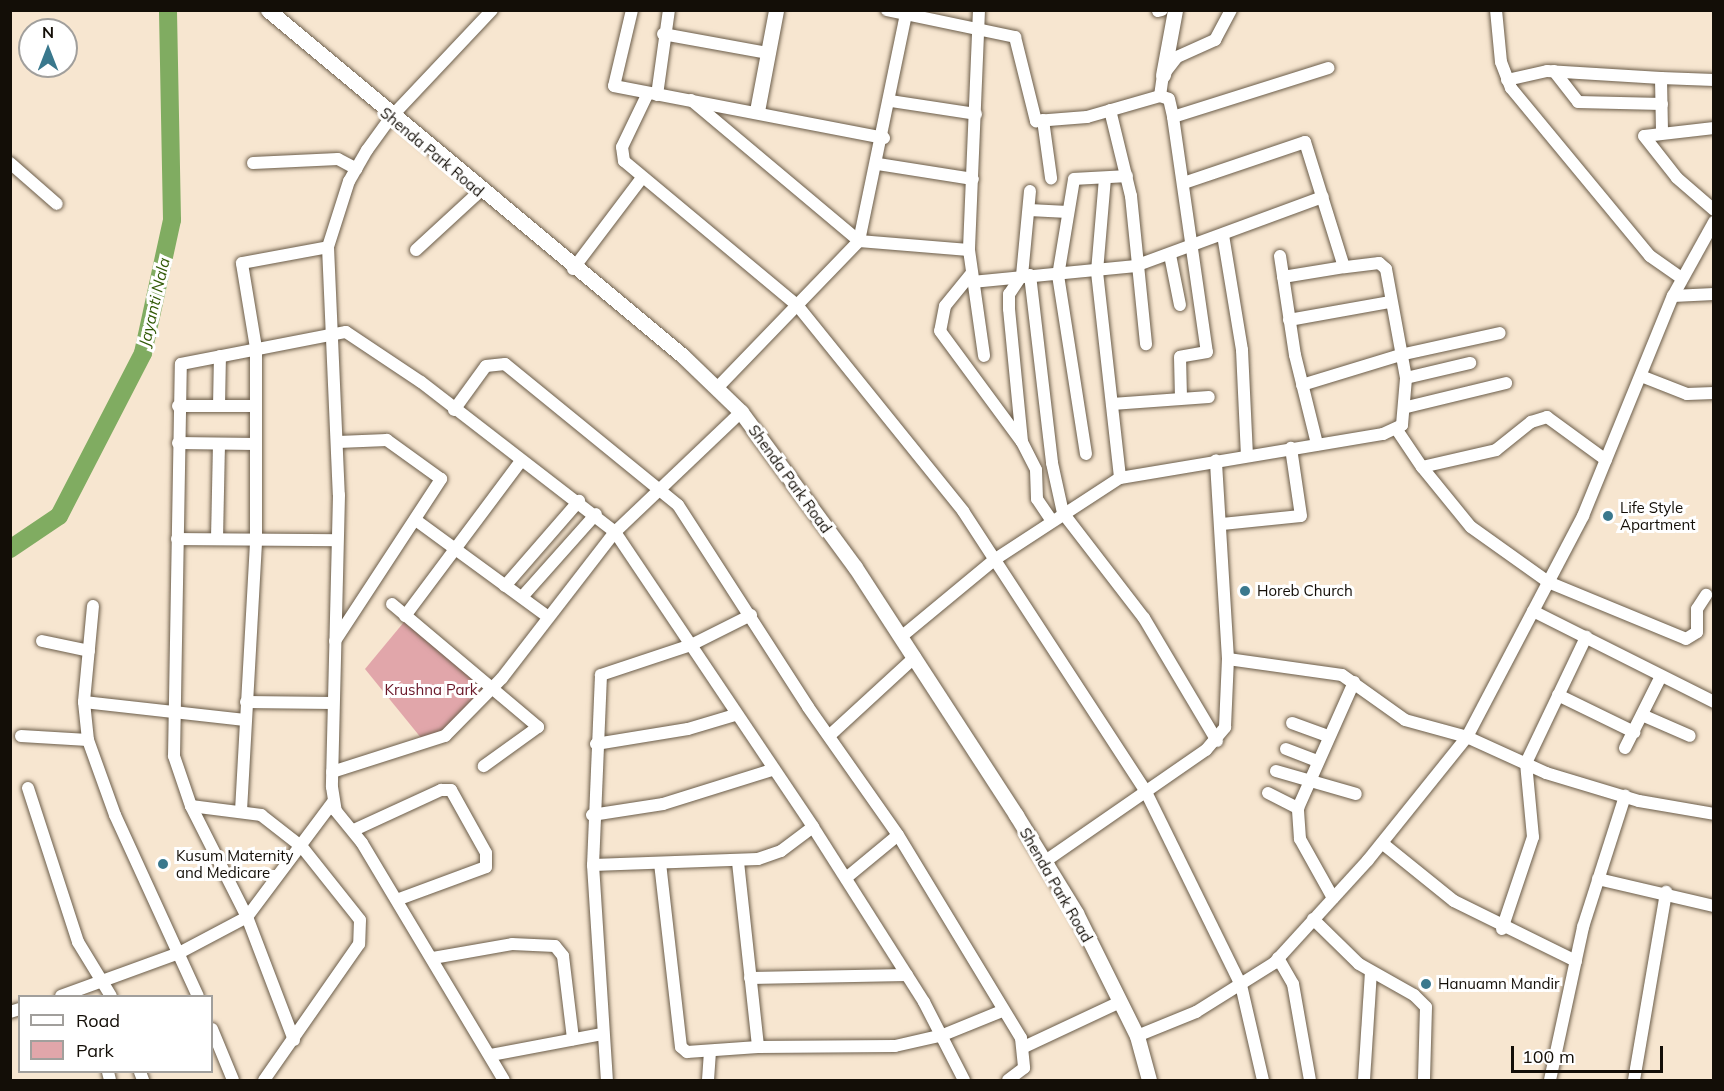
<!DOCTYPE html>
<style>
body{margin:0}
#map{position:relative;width:1724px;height:1091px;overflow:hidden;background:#f7e6d0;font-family:Mulish,sans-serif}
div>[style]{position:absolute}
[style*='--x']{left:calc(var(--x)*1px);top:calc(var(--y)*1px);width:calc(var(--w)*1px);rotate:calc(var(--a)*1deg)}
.green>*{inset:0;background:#e1a6aa}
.river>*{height:18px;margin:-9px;padding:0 9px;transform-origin:9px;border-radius:9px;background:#80ac61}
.roads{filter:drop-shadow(0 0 2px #6b5d4a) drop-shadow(0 0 2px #6b5d4a)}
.minor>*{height:12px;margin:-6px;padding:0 6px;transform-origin:6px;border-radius:6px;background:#fff}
.major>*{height:15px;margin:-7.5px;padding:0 7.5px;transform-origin:7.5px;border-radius:7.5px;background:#fff}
.dots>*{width:16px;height:16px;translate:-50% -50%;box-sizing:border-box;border:3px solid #fff;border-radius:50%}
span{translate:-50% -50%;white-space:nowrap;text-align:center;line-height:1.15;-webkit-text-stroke:6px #fff;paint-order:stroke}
.street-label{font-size:15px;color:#130e07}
.poi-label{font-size:15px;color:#130e07}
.left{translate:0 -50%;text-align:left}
.park-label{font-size:15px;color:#691627}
.water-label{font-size:16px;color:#325a07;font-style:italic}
.frame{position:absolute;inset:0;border:12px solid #130e07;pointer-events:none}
.legend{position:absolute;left:18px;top:995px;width:195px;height:78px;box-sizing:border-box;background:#fff;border:2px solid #a19f9c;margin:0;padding:8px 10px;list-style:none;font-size:18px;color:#130e07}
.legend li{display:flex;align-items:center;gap:12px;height:30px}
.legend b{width:30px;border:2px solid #a19f9c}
.north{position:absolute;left:18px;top:18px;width:60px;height:60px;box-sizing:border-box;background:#fff;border:2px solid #a19f9c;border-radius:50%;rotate:0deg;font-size:16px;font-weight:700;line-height:24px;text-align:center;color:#130e07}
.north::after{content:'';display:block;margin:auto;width:21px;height:27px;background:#3a788d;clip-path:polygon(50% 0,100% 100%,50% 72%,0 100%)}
.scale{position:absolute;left:1511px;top:1046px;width:152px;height:27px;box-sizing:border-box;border:3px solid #130e07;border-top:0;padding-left:8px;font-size:18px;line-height:21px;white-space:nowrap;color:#130e07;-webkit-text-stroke:4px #fff;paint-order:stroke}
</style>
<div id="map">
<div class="green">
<div style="clip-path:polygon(404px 622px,488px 684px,445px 736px,426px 744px,365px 669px)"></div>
</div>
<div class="river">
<div style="--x:10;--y:549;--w:59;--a:-34"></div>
<div style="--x:59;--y:516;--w:183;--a:-62.7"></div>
<div style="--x:143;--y:353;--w:136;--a:-77.7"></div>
<div style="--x:172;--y:220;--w:210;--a:-91.1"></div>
</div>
<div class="roads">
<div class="minor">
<div style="--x:492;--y:10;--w:147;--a:133.3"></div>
<div style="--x:391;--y:117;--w:41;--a:126"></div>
<div style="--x:367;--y:150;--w:36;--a:120"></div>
<div style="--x:349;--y:181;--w:69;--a:107.7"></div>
<div style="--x:328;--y:247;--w:248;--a:87.5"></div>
<div style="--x:339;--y:495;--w:292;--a:91.4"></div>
<div style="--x:332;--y:787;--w:24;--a:81"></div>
<div style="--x:336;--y:811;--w:41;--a:50.9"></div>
<div style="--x:362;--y:843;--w:276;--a:59.1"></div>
<div style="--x:632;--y:10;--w:78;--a:103.3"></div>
<div style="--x:614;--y:86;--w:275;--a:10.9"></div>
<div style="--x:887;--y:10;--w:131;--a:11.9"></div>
<div style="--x:1015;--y:37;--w:87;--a:76"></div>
<div style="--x:1036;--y:121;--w:51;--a:-4.5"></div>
<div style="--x:1087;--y:117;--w:76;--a:-16"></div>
<div style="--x:1160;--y:96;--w:9;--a:18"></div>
<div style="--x:1169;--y:99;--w:18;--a:77"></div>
<div style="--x:1173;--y:117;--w:163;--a:-17.5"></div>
<div style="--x:979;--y:10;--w:240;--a:92.4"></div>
<div style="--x:969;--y:250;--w:107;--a:81.9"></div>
<div style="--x:1496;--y:10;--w:52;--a:84.5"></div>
<div style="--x:1501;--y:62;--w:28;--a:69"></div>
<div style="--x:1511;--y:88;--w:218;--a:50.4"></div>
<div style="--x:1650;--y:256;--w:39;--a:35"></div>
<div style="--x:1158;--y:11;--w:4;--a:-14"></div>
<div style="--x:663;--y:34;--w:107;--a:10.3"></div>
<div style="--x:1554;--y:71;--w:39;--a:52"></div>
<div style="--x:1578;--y:102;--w:84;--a:1.4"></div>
<div style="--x:1507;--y:80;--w:41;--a:-12.7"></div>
<div style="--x:1547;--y:71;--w:114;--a:3.5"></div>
<div style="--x:648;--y:93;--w:60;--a:115.7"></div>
<div style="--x:622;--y:147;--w:14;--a:82"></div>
<div style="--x:624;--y:161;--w:225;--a:39.8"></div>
<div style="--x:797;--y:305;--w:265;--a:51.1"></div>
<div style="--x:963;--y:511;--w:335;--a:56.9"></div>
<div style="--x:1146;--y:792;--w:215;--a:63.8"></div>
<div style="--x:1241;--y:985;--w:98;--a:77"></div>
<div style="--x:657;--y:95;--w:86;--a:-82"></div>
<div style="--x:1160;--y:96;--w:21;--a:-82"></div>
<div style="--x:1163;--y:75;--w:23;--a:-52"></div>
<div style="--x:1177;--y:57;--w:42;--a:-24.1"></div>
<div style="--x:1215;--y:40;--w:34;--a:-62"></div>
<div style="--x:691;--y:100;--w:219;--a:40"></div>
<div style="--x:859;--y:241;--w:110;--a:4.7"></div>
<div style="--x:891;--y:101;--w:86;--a:8.7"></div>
<div style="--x:1110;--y:110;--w:89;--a:76.3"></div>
<div style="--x:1131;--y:196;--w:149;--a:84.2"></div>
<div style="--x:1173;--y:117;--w:237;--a:81.8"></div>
<div style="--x:1207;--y:352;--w:27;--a:170"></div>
<div style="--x:1180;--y:357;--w:41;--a:88.6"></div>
<div style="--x:1043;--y:120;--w:59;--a:82.1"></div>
<div style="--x:1714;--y:128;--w:70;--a:173.5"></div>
<div style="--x:1644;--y:136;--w:53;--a:51.8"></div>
<div style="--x:1677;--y:178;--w:49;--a:40.9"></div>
<div style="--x:1662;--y:131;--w:53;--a:-91.1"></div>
<div style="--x:1661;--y:78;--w:53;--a:2.2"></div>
<div style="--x:10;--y:163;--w:62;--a:41.1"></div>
<div style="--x:253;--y:163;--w:85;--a:-2.7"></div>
<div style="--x:338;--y:159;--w:21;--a:28"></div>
<div style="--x:878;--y:164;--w:96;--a:9"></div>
<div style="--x:1105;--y:178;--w:94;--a:94.9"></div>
<div style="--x:1097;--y:272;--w:207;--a:83.6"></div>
<div style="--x:1030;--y:191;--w:84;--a:95.4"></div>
<div style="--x:1022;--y:275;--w:23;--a:124"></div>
<div style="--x:1009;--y:294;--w:15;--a:90"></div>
<div style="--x:1009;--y:309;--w:134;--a:84.4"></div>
<div style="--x:1022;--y:442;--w:31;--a:63"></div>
<div style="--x:1036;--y:470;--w:29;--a:88"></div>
<div style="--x:1037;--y:499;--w:25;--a:56"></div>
<div style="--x:1029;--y:210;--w:39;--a:3"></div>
<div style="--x:1223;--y:235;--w:117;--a:80.6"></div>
<div style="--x:1242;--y:350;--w:105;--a:87.3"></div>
<div style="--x:416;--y:250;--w:86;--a:-42.6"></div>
<div style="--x:1170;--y:255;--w:51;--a:78.7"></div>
<div style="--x:1280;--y:256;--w:100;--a:81.4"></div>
<div style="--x:1295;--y:355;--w:92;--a:76.1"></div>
<div style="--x:573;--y:269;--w:113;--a:-52.9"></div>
<div style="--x:971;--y:274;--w:41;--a:129.1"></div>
<div style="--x:945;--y:306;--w:25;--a:101"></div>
<div style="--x:940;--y:331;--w:137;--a:53.6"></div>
<div style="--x:1030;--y:275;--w:189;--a:83.3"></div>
<div style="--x:1052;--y:463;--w:51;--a:77.6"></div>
<div style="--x:1063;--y:513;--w:133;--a:52.4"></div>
<div style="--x:1144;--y:618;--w:143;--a:59.3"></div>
<div style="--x:1283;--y:277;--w:62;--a:-9.3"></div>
<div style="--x:973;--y:282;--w:163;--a:-5.6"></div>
<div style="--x:1135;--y:266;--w:200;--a:-20.2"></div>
<div style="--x:1673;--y:296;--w:41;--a:-2.8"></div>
<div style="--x:1289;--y:320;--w:103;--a:-10.1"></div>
<div style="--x:1641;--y:376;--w:49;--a:21.4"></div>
<div style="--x:1687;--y:394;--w:27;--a:-2"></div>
<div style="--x:1406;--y:378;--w:66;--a:-13.2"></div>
<div style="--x:1302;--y:385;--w:102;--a:-17"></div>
<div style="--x:1400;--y:355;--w:102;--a:-12.4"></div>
<div style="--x:717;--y:388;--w:204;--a:-46"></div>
<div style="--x:859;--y:241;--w:236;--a:-78.3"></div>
<div style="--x:1112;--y:404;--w:97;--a:-4.1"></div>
<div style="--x:178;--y:406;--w:78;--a:0"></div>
<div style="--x:219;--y:406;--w:50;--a:-88.9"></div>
<div style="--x:1407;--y:407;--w:102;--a:-13.6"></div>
<div style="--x:454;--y:410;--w:54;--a:-54"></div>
<div style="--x:486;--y:366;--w:19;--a:-6"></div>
<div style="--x:505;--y:364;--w:223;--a:39.2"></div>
<div style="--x:678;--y:505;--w:240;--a:57.2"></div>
<div style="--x:808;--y:707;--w:156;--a:54.9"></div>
<div style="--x:898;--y:835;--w:237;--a:58.8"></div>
<div style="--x:1021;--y:1038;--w:30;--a:84"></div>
<div style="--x:1024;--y:1068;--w:20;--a:143"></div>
<div style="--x:1397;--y:430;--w:45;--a:56"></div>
<div style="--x:1422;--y:467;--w:76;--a:-12.9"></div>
<div style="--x:1496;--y:450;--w:45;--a:-38.7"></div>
<div style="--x:1531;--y:422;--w:17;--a:-17"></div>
<div style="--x:1547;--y:417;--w:73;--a:36.1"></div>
<div style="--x:178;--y:443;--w:78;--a:0.7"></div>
<div style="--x:1086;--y:454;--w:180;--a:-98.9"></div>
<div style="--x:1058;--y:276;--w:98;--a:-80.6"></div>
<div style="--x:1074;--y:179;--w:53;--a:-3.2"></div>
<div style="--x:1422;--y:467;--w:77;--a:50.8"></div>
<div style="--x:1471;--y:527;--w:95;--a:35.5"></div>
<div style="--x:1548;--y:582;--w:149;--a:22.4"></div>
<div style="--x:1686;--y:639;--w:13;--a:-32"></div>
<div style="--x:1697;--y:632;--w:23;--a:-90"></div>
<div style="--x:1697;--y:609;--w:17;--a:-57"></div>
<div style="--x:417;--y:521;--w:162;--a:36.2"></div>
<div style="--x:1222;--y:524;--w:79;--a:-5.8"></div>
<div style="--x:1301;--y:516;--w:69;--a:-98.4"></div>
<div style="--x:177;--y:539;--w:160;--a:0.4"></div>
<div style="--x:217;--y:539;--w:95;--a:-88.8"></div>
<div style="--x:505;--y:586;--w:113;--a:-49"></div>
<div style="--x:522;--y:597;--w:111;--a:-48.3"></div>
<div style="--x:392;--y:604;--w:191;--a:40.1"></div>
<div style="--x:538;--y:727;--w:67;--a:144.2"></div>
<div style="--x:93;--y:606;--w:96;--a:95.4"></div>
<div style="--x:84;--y:702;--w:38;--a:84"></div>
<div style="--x:88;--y:740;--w:80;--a:70.2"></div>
<div style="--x:115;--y:815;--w:199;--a:65.4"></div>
<div style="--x:1533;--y:611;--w:203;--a:26.7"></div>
<div style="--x:751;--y:615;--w:67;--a:153.4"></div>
<div style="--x:691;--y:645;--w:95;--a:161.6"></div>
<div style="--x:601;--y:675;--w:190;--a:92.4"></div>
<div style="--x:593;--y:865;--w:165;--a:-2.1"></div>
<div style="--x:758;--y:859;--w:24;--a:-19"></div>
<div style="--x:781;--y:851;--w:40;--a:-37"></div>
<div style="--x:405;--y:616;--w:194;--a:-53.2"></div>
<div style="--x:901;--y:637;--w:121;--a:-39.6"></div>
<div style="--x:994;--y:560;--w:150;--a:-33.1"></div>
<div style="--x:1120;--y:478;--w:267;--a:-9.5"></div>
<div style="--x:1383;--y:434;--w:21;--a:-25"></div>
<div style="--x:1402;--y:425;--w:47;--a:-85.1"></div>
<div style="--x:1406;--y:378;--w:111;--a:-100.4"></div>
<div style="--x:1386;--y:269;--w:9;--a:-139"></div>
<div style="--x:1379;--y:263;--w:35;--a:173"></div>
<div style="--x:1344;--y:267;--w:131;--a:-107.3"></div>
<div style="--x:1305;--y:142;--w:128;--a:161.3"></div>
<div style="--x:42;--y:641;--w:48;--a:12"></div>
<div style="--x:335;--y:641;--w:194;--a:-56.8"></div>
<div style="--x:441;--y:479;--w:67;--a:-144.2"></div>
<div style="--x:387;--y:440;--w:49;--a:177.7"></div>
<div style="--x:1228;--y:659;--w:115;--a:8"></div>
<div style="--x:1342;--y:675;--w:77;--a:35.5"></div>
<div style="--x:1405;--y:720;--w:64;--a:15.3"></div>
<div style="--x:1467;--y:737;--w:87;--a:24.5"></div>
<div style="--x:1546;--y:773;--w:97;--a:16.8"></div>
<div style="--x:1639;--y:801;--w:76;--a:9.8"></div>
<div style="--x:1558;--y:695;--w:85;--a:26"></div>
<div style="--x:84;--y:702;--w:162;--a:6.4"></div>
<div style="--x:246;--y:702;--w:87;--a:0.7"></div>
<div style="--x:1642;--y:715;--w:52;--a:23.6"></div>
<div style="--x:1292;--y:723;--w:38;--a:20"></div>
<div style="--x:21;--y:736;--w:67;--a:3.4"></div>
<div style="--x:829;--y:736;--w:117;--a:-42.6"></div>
<div style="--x:596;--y:744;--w:93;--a:-9.3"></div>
<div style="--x:688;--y:729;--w:49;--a:-16.6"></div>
<div style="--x:1625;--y:748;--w:80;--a:-63.4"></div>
<div style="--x:1286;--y:749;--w:33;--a:21"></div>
<div style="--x:1276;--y:771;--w:83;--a:16"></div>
<div style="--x:332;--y:772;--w:119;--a:-17.7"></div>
<div style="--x:445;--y:736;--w:81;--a:-45.5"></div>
<div style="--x:502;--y:678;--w:185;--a:-52.3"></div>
<div style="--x:615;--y:532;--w:174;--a:-43.6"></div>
<div style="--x:28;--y:788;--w:162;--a:72"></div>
<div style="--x:78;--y:942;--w:63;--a:58.6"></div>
<div style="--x:1268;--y:793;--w:34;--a:27"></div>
<div style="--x:191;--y:806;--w:71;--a:7.3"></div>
<div style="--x:261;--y:815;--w:52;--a:38"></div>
<div style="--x:302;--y:847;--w:93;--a:51.5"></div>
<div style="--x:360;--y:920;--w:24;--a:92"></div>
<div style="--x:359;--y:944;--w:166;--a:124.9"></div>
<div style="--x:241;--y:811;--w:271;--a:-86.8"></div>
<div style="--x:256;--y:540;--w:192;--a:-90"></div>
<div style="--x:256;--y:348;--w:86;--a:-99.4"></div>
<div style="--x:242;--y:263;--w:87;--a:-10.5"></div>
<div style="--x:592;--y:815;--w:72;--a:-8.8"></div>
<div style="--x:663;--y:804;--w:114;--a:-17.3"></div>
<div style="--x:354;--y:830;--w:96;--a:-24.7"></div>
<div style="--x:441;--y:790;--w:10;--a:0"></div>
<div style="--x:451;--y:790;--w:72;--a:60.9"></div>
<div style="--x:486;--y:853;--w:14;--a:90"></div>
<div style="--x:486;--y:867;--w:95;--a:159.7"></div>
<div style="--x:1382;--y:843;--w:92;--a:38.9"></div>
<div style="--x:1454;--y:901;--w:136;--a:26.2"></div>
<div style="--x:738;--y:862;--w:186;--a:83.8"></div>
<div style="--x:758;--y:1047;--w:137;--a:-0.4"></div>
<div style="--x:895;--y:1046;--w:49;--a:-12.9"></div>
<div style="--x:943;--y:1035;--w:64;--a:-22.1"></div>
<div style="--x:1044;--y:862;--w:197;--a:-34.7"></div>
<div style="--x:1206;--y:750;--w:30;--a:-50"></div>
<div style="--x:1225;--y:727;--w:68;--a:-87.5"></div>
<div style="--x:1228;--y:659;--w:199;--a:-93.5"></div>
<div style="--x:660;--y:863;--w:185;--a:83.5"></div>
<div style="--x:681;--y:1047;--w:8;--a:40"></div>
<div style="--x:687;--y:1052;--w:71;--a:-4"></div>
<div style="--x:593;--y:865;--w:215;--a:86.3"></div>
<div style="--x:846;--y:878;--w:67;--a:-39.6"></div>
<div style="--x:1598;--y:879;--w:119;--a:13.1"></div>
<div style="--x:1333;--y:898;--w:68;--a:-119.2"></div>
<div style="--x:1300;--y:839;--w:31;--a:-94"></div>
<div style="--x:1298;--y:808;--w:138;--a:-66"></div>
<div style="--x:1313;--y:919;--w:64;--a:44.4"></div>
<div style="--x:1359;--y:964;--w:63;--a:29.4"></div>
<div style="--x:1414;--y:995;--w:17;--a:45"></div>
<div style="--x:1426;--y:1007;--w:73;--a:91.6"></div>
<div style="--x:1502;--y:929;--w:97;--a:-71.4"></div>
<div style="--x:1533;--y:837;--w:74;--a:-95.4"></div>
<div style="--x:1526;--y:763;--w:140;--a:-64.5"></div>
<div style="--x:433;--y:958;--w:80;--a:-10"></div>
<div style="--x:512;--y:944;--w:43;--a:2.7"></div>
<div style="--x:555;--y:946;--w:13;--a:51"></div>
<div style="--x:563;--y:956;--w:84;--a:83.1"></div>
<div style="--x:1278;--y:958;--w:30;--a:60"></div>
<div style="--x:1293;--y:984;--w:97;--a:80"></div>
<div style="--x:750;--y:978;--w:157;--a:-1.1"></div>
<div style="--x:61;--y:996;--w:126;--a:-20"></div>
<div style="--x:179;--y:953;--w:77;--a:-27.9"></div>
<div style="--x:247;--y:917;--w:144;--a:-53.2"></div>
<div style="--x:10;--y:1012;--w:10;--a:-17"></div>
<div style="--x:212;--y:1029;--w:55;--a:67.6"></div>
<div style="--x:1137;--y:1036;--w:64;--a:-22.1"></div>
<div style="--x:1196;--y:1012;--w:92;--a:-32.1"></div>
<div style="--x:1274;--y:963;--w:139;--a:-47.6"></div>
<div style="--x:1368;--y:860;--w:158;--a:-51.2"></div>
<div style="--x:1467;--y:737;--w:250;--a:-62.3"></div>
<div style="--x:1583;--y:516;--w:238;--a:-67.8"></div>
<div style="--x:1673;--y:296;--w:85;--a:-61"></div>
<div style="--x:294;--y:1040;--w:132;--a:-110.9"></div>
<div style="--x:247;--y:917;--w:124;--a:-116.8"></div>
<div style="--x:191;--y:806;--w:53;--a:-108.8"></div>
<div style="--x:174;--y:756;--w:392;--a:-89"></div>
<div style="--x:181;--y:364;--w:168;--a:-11"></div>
<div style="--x:346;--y:332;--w:90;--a:33.7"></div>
<div style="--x:421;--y:382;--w:245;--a:37.7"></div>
<div style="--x:615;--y:532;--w:355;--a:56.1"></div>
<div style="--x:813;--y:827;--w:207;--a:57.6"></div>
<div style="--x:924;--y:1002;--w:88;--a:62.9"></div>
<div style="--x:1024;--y:1047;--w:106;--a:-25.1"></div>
<div style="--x:491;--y:1055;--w:113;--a:-10.7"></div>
<div style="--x:108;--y:1072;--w:8;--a:76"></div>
<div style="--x:140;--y:1072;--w:9;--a:69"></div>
<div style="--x:708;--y:1080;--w:29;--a:-86"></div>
<div style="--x:1364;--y:1080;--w:107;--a:-86.3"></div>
<div style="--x:1550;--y:1080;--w:157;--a:-77.8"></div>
<div style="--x:1583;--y:927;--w:138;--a:-72.2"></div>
<div style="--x:1634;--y:1080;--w:191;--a:-80.3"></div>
</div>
<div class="major">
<div style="--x:268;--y:10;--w:540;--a:39.82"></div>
<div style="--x:683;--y:356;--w:81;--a:44"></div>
<div style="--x:741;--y:412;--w:192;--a:53.7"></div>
<div style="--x:855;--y:567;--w:296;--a:57"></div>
<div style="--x:1016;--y:815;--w:115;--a:58.5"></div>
<div style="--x:1076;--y:913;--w:137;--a:63.6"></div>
<div style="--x:1137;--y:1036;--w:46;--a:74.7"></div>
<div style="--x:1163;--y:75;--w:66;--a:-79.5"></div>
<div style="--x:757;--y:111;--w:103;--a:-79.3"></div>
</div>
</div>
<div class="dots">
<div style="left:1608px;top:516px;background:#3a788d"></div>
<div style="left:1245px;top:591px;background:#3a788d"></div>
<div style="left:163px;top:864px;background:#3a788d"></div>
<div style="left:1426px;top:984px;background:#3a788d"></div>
</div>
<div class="street-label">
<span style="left:432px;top:152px;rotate:40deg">Shenda Park Road</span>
<span style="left:790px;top:479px;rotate:54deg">Shenda Park Road</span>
<span style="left:1056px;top:885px;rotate:60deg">Shenda Park Road</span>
</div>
<div class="poi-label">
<span class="left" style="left:1620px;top:516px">Life Style<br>Apartment</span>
<span class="left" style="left:1257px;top:591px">Horeb Church</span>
<span class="left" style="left:176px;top:864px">Kusum Maternity<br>and Medicare</span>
<span class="left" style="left:1438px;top:984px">Hanuamn Mandir</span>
</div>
<div class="park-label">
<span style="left:431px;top:690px">Krushna Park</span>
</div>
<div class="water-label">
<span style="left:154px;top:302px;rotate:-77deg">Jayanti Nala</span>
</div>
<div class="frame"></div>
<ul class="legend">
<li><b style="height:8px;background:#fff"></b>Road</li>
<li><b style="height:16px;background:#e1a6aa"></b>Park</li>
</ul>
<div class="north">N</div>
<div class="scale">100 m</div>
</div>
